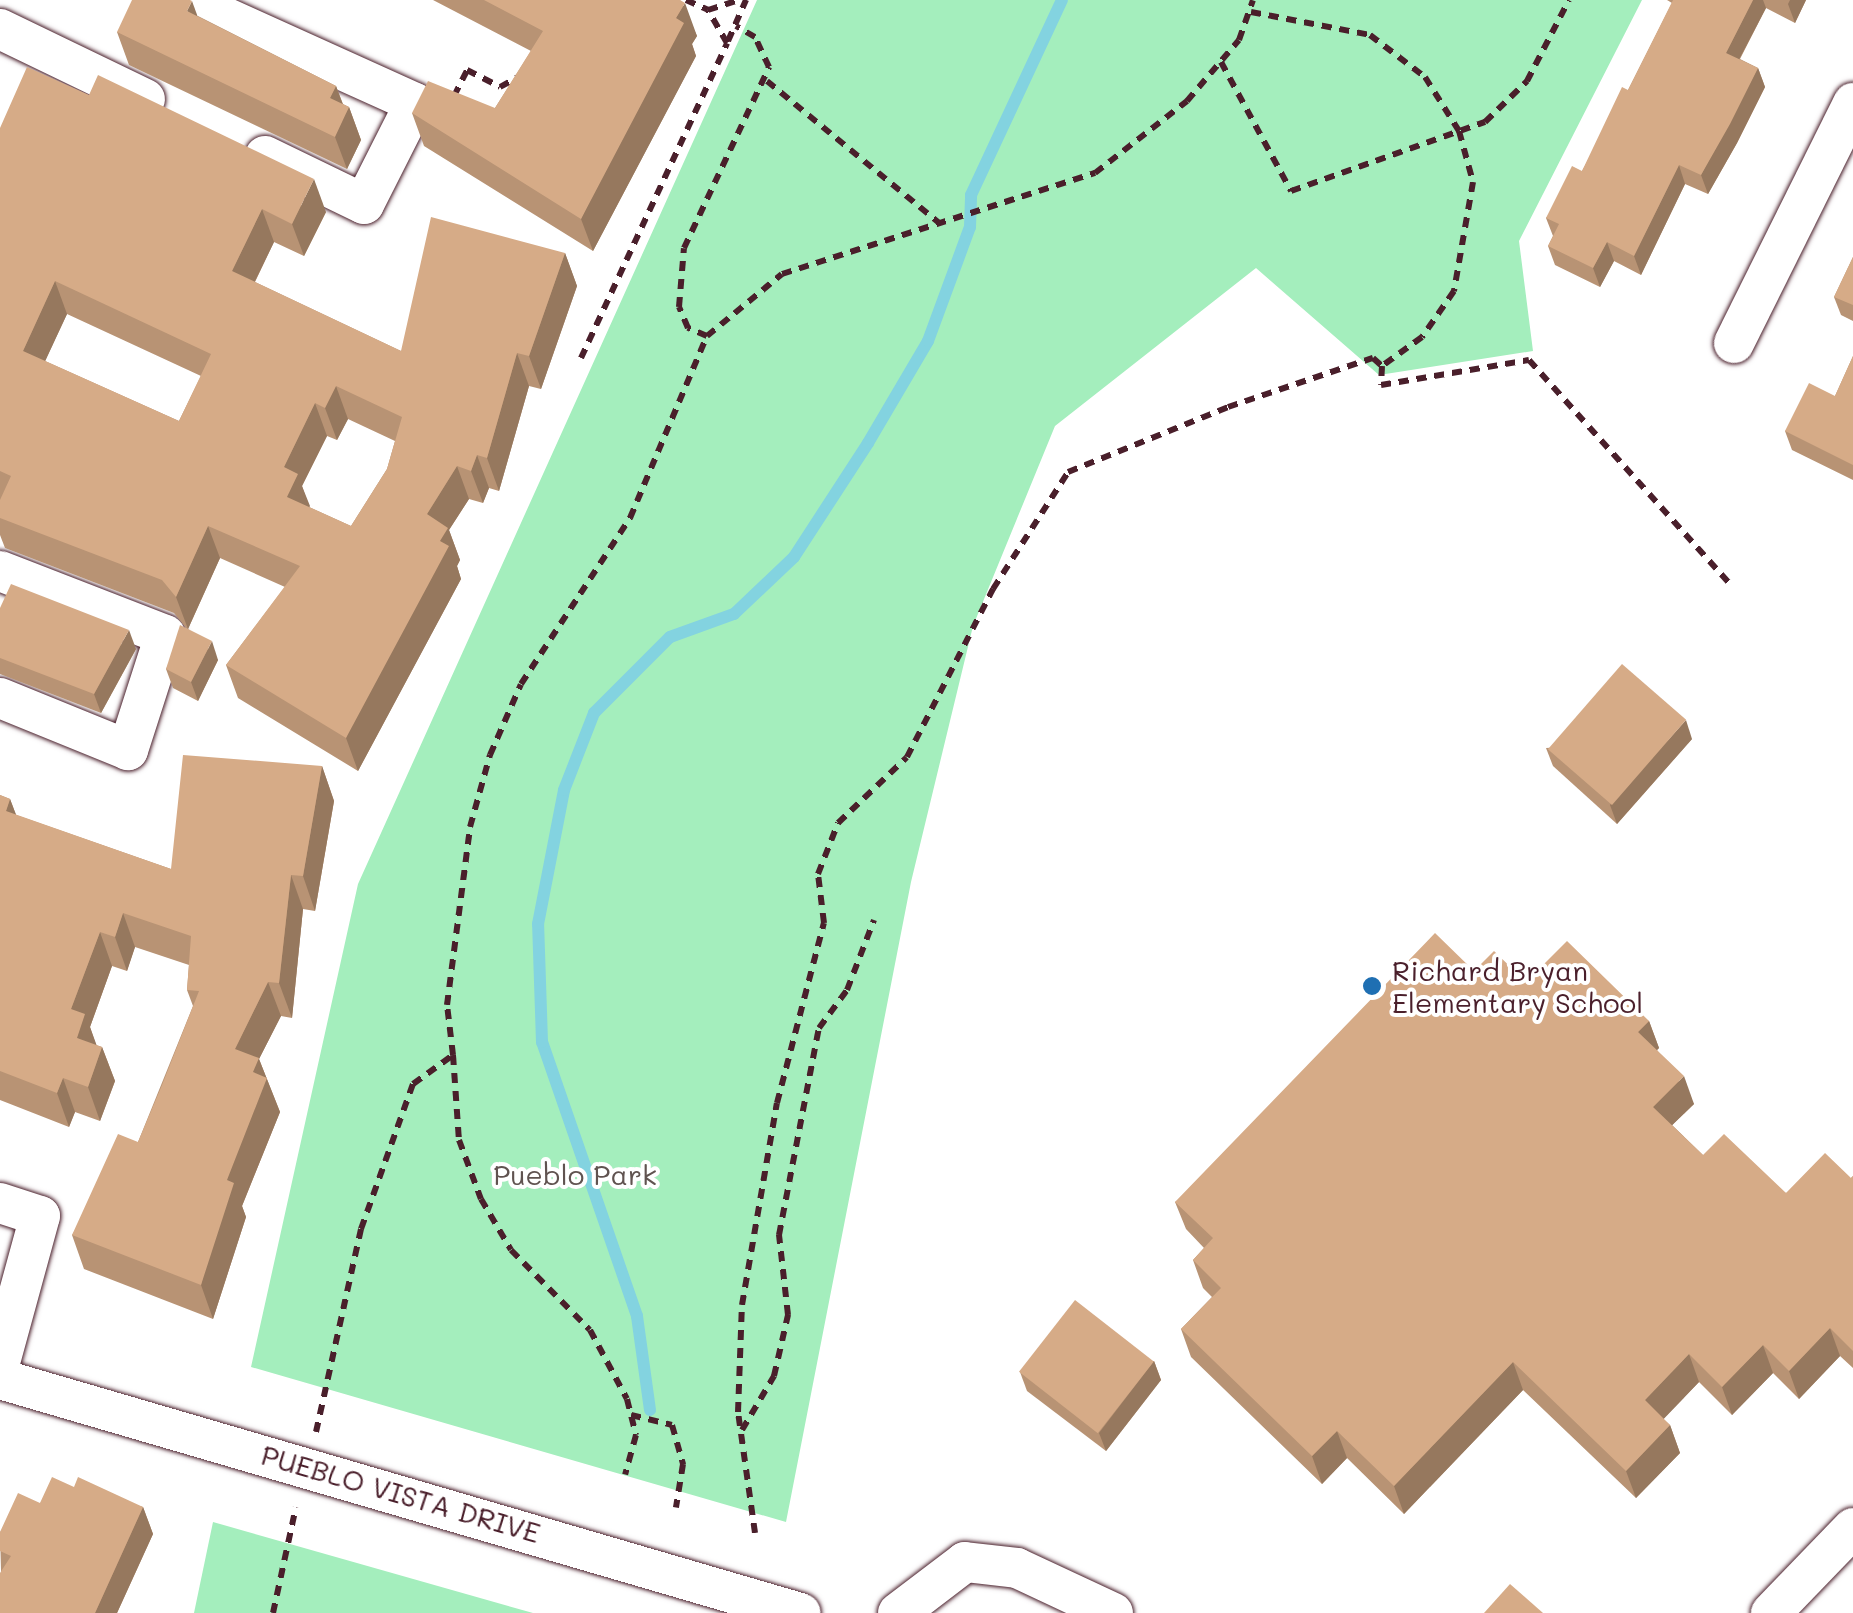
<!DOCTYPE html>
<style>
body{margin:0}
#map{position:relative;width:1853px;height:1613px;overflow:hidden;background:#fff;font-family:Mali,sans-serif}
div>[style]{position:absolute}
[style*='--x']{left:calc(var(--x)*1px);top:calc(var(--y)*1px);width:calc(var(--w)*1px);rotate:calc(var(--a)*1deg)}
.green>*{inset:0;background:#a4eebd}
.stream>*{height:12px;margin:-6px;padding:0 6px;transform-origin:6px;border-radius:6px;background:#83d3e0}
.path>*{height:6px;margin-top:-3px;transform-origin:0;background:repeating-linear-gradient(90deg,#4a1f2b 0 10px,transparent 0 18px)}
.roads{filter:drop-shadow(0 0 2px #4a1f2b) drop-shadow(0 0 2px #4a1f2b)}
.minor>*{height:40px;margin:-20px;padding:0 20px;transform-origin:20px;border-radius:20px;background:#fff}
.wall>*{inset:0;background:#b89374}
.shaded-wall>*{inset:0;background:#96785e}
.building>*{inset:0;background:#d6ab87;transform-origin:0 0}
.dots>*{width:28px;height:28px;translate:-50% -50%;box-sizing:border-box;border:5px solid #fff;border-radius:50%}
span{translate:-50% -50%;white-space:nowrap;text-align:center;line-height:1.15;-webkit-text-stroke:8px #fff;paint-order:stroke}
.poi-label{font-size:28px;color:#4a1f2b}
.left{translate:0 -50%;text-align:left}
.park-label{font-size:28px;color:#605350}
.street-label{font-size:28px;color:#4a1f2b}
</style>
<div id="map">
<div class="green">
<div style="clip-path:polygon(757px 0,1642px 0,1519px 241px,1533px 351px,1379px 375px,1256px 268px,1055px 426px,973px 626px,911px 882px,786px 1522px,251px 1367px,358px 884px)"></div>
<div style="clip-path:polygon(213px 1522px,533px 1613px,194px 1613px)"></div>
</div>
<div class="stream">
<div style="--x:650;--y:1410;--w:95;--a:-97.9"></div>
<div style="--x:637;--y:1316;--w:290;--a:-109.1"></div>
<div style="--x:542;--y:1042;--w:118;--a:-91.9"></div>
<div style="--x:538;--y:924;--w:136;--a:-79"></div>
<div style="--x:564;--y:790;--w:83;--a:-68.7"></div>
<div style="--x:594;--y:713;--w:107;--a:-45"></div>
<div style="--x:670;--y:637;--w:68;--a:-19.8"></div>
<div style="--x:734;--y:614;--w:83;--a:-43.5"></div>
<div style="--x:794;--y:557;--w:136;--a:-57"></div>
<div style="--x:868;--y:443;--w:118;--a:-59.5"></div>
<div style="--x:928;--y:341;--w:121;--a:-69.8"></div>
<div style="--x:970;--y:227;--w:32;--a:-88"></div>
<div style="--x:971;--y:195;--w:215;--a:-65"></div>
</div>
<div class="path">
<div style="--x:686;--y:0;--w:24;--a:24"></div>
<div style="--x:708;--y:10;--w:33;--a:-18"></div>
<div style="--x:1251;--y:12;--w:121;--a:10.9"></div>
<div style="--x:1370;--y:35;--w:69;--a:37.4"></div>
<div style="--x:1425;--y:77;--w:64;--a:57.8"></div>
<div style="--x:1459;--y:131;--w:53;--a:74.6"></div>
<div style="--x:1473;--y:182;--w:111;--a:99.9"></div>
<div style="--x:1454;--y:291;--w:56;--a:124.8"></div>
<div style="--x:1422;--y:337;--w:49;--a:144.1"></div>
<div style="--x:1382;--y:366;--w:19;--a:93"></div>
<div style="--x:1381;--y:385;--w:150;--a:-9.6"></div>
<div style="--x:1529;--y:360;--w:305;--a:48.1"></div>
<div style="--x:728;--y:41;--w:45;--a:-66.3"></div>
<div style="--x:1221;--y:62;--w:147;--a:61.5"></div>
<div style="--x:1291;--y:191;--w:206;--a:-19.6"></div>
<div style="--x:1485;--y:122;--w:59;--a:-44.3"></div>
<div style="--x:1527;--y:81;--w:91;--a:-62.6"></div>
<div style="--x:767;--y:81;--w:222;--a:39.5"></div>
<div style="--x:454;--y:96;--w:29;--a:-63"></div>
<div style="--x:467;--y:70;--w:37;--a:27"></div>
<div style="--x:500;--y:87;--w:21;--a:-29"></div>
<div style="--x:707;--y:336;--w:21;--a:-157"></div>
<div style="--x:688;--y:328;--w:23;--a:-113"></div>
<div style="--x:679;--y:307;--w:59;--a:-85.2"></div>
<div style="--x:684;--y:248;--w:200;--a:-64.8"></div>
<div style="--x:769;--y:67;--w:33;--a:-115"></div>
<div style="--x:755;--y:37;--w:22;--a:-150"></div>
<div style="--x:581;--y:358;--w:347;--a:-65.1"></div>
<div style="--x:727;--y:43;--w:38;--a:-120"></div>
<div style="--x:453;--y:1055;--w:85;--a:86"></div>
<div style="--x:459;--y:1140;--w:63;--a:69.6"></div>
<div style="--x:481;--y:1199;--w:59;--a:59.5"></div>
<div style="--x:511;--y:1250;--w:112;--a:45.4"></div>
<div style="--x:590;--y:1330;--w:78;--a:61.8"></div>
<div style="--x:627;--y:1399;--w:37;--a:76"></div>
<div style="--x:636;--y:1435;--w:41;--a:105.4"></div>
<div style="--x:631;--y:1415;--w:42;--a:13.7"></div>
<div style="--x:672;--y:1425;--w:41;--a:74.2"></div>
<div style="--x:683;--y:1464;--w:44;--a:99.2"></div>
<div style="--x:742;--y:1430;--w:63;--a:-59.3"></div>
<div style="--x:774;--y:1376;--w:63;--a:-77.1"></div>
<div style="--x:788;--y:1315;--w:81;--a:-96.4"></div>
<div style="--x:779;--y:1235;--w:211;--a:-79.1"></div>
<div style="--x:819;--y:1028;--w:47;--a:-53.6"></div>
<div style="--x:847;--y:990;--w:75;--a:-68.9"></div>
<div style="--x:316;--y:1432;--w:208;--a:-77.5"></div>
<div style="--x:361;--y:1229;--w:154;--a:-70.3"></div>
<div style="--x:413;--y:1084;--w:49;--a:-35.9"></div>
<div style="--x:453;--y:1055;--w:50;--a:-96.8"></div>
<div style="--x:447;--y:1005;--w:179;--a:-82.6"></div>
<div style="--x:470;--y:827;--w:75;--a:-74.5"></div>
<div style="--x:490;--y:755;--w:77;--a:-66.4"></div>
<div style="--x:521;--y:684;--w:199;--a:-56.7"></div>
<div style="--x:630;--y:518;--w:198;--a:-67.1"></div>
<div style="--x:707;--y:336;--w:97;--a:-39.6"></div>
<div style="--x:782;--y:274;--w:329;--a:-17.9"></div>
<div style="--x:1095;--y:173;--w:117;--a:-38"></div>
<div style="--x:1187;--y:101;--w:80;--a:-49.6"></div>
<div style="--x:1239;--y:40;--w:42;--a:-70.7"></div>
<div style="--x:755;--y:1533;--w:122;--a:-98"></div>
<div style="--x:738;--y:1412;--w:107;--a:-87.9"></div>
<div style="--x:742;--y:1305;--w:205;--a:-80.2"></div>
<div style="--x:777;--y:1103;--w:186;--a:-75.4"></div>
<div style="--x:824;--y:923;--w:49;--a:-97"></div>
<div style="--x:818;--y:874;--w:55;--a:-68.6"></div>
<div style="--x:838;--y:823;--w:95;--a:-43.7"></div>
<div style="--x:907;--y:757;--w:189;--a:-62.9"></div>
<div style="--x:993;--y:589;--w:139;--a:-57.3"></div>
<div style="--x:1068;--y:472;--w:173;--a:-22.1"></div>
<div style="--x:1228;--y:407;--w:153;--a:-18.7"></div>
<div style="--x:1373;--y:358;--w:12;--a:42"></div>
<div style="--x:273;--y:1613;--w:108;--a:-77.8"></div>
</div>
<div class="roads">
<div class="minor">
<div style="--x:187;--y:0;--w:250;--a:24.3"></div>
<div style="--x:415;--y:103;--w:113;--a:116.8"></div>
<div style="--x:364;--y:204;--w:110;--a:-154.1"></div>
<div style="--x:0;--y:29;--w:161;--a:25.8"></div>
<div style="--x:1734;--y:343;--w:268;--a:-63.6"></div>
<div style="--x:0;--y:571;--w:177;--a:21.2"></div>
<div style="--x:165;--y:635;--w:121;--a:107.8"></div>
<div style="--x:128;--y:750;--w:138;--a:-157.9"></div>
<div style="--x:0;--y:1203;--w:42;--a:18"></div>
<div style="--x:40;--y:1216;--w:151;--a:105.3"></div>
<div style="--x:0;--y:1379;--w:834;--a:16.3"></div>
<div style="--x:898;--y:1613;--w:84;--a:-37.3"></div>
<div style="--x:965;--y:1562;--w:52;--a:6.6"></div>
<div style="--x:1017;--y:1568;--w:106;--a:25.1"></div>
<div style="--x:1771;--y:1613;--w:118;--a:-46"></div>
</div>
</div>
<div class="wall">
<div style="clip-path:polygon(433px 0,680px 0,697px 36px,692px 44px,696px 56px,593px 251px,424px 146px,412px 113px,495px 108px,531px 51px)"></div>
<div style="clip-path:polygon(1667px 0,1806px 0,1795px 23px,1766px 8px,1740px 59px,1758px 68px,1765px 87px,1737px 143px,1708px 194px,1685px 184px,1641px 275px,1614px 261px,1600px 287px,1555px 265px,1548px 246px,1553px 236px,1546px 218px,1582px 171px,1628px 90px,1672px 3px)"></div>
<div style="clip-path:polygon(198px 16px,336px 86px,343px 104px,349px 107px,361px 140px,347px 169px,129px 65px,117px 32px)"></div>
<div style="clip-path:polygon(evenodd,0 128px,326px 212px,304px 256px,274px 242px,255px 282px,401px 351px,565px 253px,577px 286px,541px 389px,529px 386px,499px 491px,489px 488px,483px 503px,469px 499px,449px 530px,460px 560px,457px 566px,461px 579px,358px 771px,238px 698px,226px 665px,285px 587px,220px 558px,188px 629px,218px 660px,198px 701px,173px 688px,166px 669px,187px 629px,174px 613px,5px 548px,0 535px,0 128px,67px 314px,201px 376px,179px 421px,45px 361px,67px 314px,0 128px,348px 419px,395px 441px,387px 469px,351px 526px,309px 507px,302px 486px,327px 436px,337px 440px,348px 419px)"></div>
<div style="clip-path:polygon(1853px 257px,1853px 321px,1841px 315px,1834px 297px)"></div>
<div style="clip-path:polygon(1853px 356px,1853px 480px,1792px 450px,1785px 431px,1835px 396px)"></div>
<div style="clip-path:polygon(0 608px,136px 649px,101px 713px,0 674px)"></div>
<div style="clip-path:polygon(1692px 739px,1617px 824px,1553px 766px,1546px 748px)"></div>
<div style="clip-path:polygon(322px 766px,334px 801px,315px 911px,303px 909px,292px 1018px,281px 1016px,259px 1059px,280px 1112px,242px 1206px,246px 1217px,213px 1319px,84px 1269px,72px 1235px,138px 1142px,193px 1006px,187px 990px,189px 965px,135px 947px,127px 971px,112px 966px,90px 1027px,96px 1045px,102px 1047px,115px 1081px,100px 1121px,75px 1112px,69px 1127px,0 1100px,0 795px,10px 799px,16px 815px,171px 869px)"></div>
<div style="clip-path:polygon(1526px 982px,1649px 1021px,1659px 1048px,1657px 1050px,1694px 1104px,1672px 1125px,1703px 1155px,1786px 1193px,1851px 1178px,1853px 1176px,1853px 1368px,1840px 1356px,1799px 1399px,1773px 1373px,1732px 1415px,1699px 1382px,1663px 1419px,1670px 1425px,1680px 1453px,1636px 1498px,1523px 1390px,1404px 1514px,1347px 1458px,1322px 1484px,1191px 1357px,1181px 1329px,1212px 1297px,1203px 1288px,1193px 1260px,1204px 1248px,1186px 1229px,1175px 1202px)"></div>
<div style="clip-path:polygon(1154px 1361px,1161px 1380px,1106px 1451px,1027px 1391px,1020px 1372px)"></div>
<div style="clip-path:polygon(74px 1487px,143px 1507px,153px 1534px,117px 1613px,0 1613px,1px 1571px,0 1532px,40px 1503px)"></div>
</div>
<div class="shaded-wall">
<div style="clip-path:polygon(1753px 0,1763px 0,1766px 8px,1733px 71px,1726px 53px)"></div>
<div style="clip-path:polygon(1790px 0,1806px 0,1795px 23px,1788px 4px)"></div>
<div style="clip-path:polygon(192px 1px,204px 34px,187px 11px)"></div>
<div style="clip-path:polygon(685px 3px,697px 36px,692px 44px,696px 56px,593px 251px,581px 219px,676px 18px)"></div>
<div style="clip-path:polygon(1758px 68px,1765px 87px,1737px 143px,1708px 194px,1701px 175px)"></div>
<div style="clip-path:polygon(336px 86px,346px 113px,349px 107px,361px 140px,347px 169px,335px 137px,330px 98px)"></div>
<div style="clip-path:polygon(1679px 165px,1685px 184px,1641px 275px,1634px 256px)"></div>
<div style="clip-path:polygon(314px 179px,326px 212px,304px 256px,292px 224px)"></div>
<div style="clip-path:polygon(262px 209px,274px 242px,244px 304px,232px 271px)"></div>
<div style="clip-path:polygon(1607px 242px,1614px 261px,1600px 287px,1593px 268px)"></div>
<div style="clip-path:polygon(565px 253px,577px 286px,541px 389px,529px 356px)"></div>
<div style="clip-path:polygon(55px 281px,67px 314px,35px 383px,23px 351px)"></div>
<div style="clip-path:polygon(517px 353px,529px 386px,499px 491px,487px 458px)"></div>
<div style="clip-path:polygon(336px 386px,348px 419px,337px 440px,325px 408px)"></div>
<div style="clip-path:polygon(315px 403px,327px 436px,302px 486px,310px 506px,299px 529px,287px 497px,284px 467px)"></div>
<div style="clip-path:polygon(477px 455px,489px 488px,483px 503px,471px 471px)"></div>
<div style="clip-path:polygon(457px 466px,469px 499px,449px 530px,460px 560px,457px 566px,461px 579px,358px 771px,346px 738px,427px 514px)"></div>
<div style="clip-path:polygon(208px 526px,220px 558px,188px 629px,176px 597px)"></div>
<div style="clip-path:polygon(129px 630px,136px 649px,101px 713px,94px 694px)"></div>
<div style="clip-path:polygon(212px 641px,218px 660px,198px 701px,191px 682px)"></div>
<div style="clip-path:polygon(1686px 720px,1692px 739px,1617px 824px,1610px 805px)"></div>
<div style="clip-path:polygon(322px 766px,334px 801px,315px 911px,303px 876px)"></div>
<div style="clip-path:polygon(10px 799px,23px 833px,6px 811px)"></div>
<div style="clip-path:polygon(291px 875px,303px 909px,292px 1018px,279px 983px)"></div>
<div style="clip-path:polygon(123px 913px,135px 947px,127px 971px,115px 937px)"></div>
<div style="clip-path:polygon(100px 932px,112px 966px,90px 1027px,98px 1049px,77px 1038px,71px 1009px)"></div>
<div style="clip-path:polygon(268px 982px,281px 1016px,259px 1059px,280px 1112px,242px 1206px,246px 1217px,213px 1319px,201px 1285px,227px 1180px,235px 1049px)"></div>
<div style="clip-path:polygon(1649px 1021px,1659px 1048px,1648px 1059px,1638px 1032px)"></div>
<div style="clip-path:polygon(102px 1047px,115px 1081px,100px 1121px,88px 1087px)"></div>
<div style="clip-path:polygon(1684px 1076px,1694px 1104px,1663px 1134px,1653px 1107px)"></div>
<div style="clip-path:polygon(63px 1078px,75px 1112px,69px 1127px,57px 1093px)"></div>
<div style="clip-path:polygon(1830px 1328px,1840px 1356px,1799px 1399px,1789px 1371px)"></div>
<div style="clip-path:polygon(1763px 1345px,1773px 1373px,1732px 1415px,1722px 1387px)"></div>
<div style="clip-path:polygon(1689px 1354px,1699px 1382px,1655px 1428px,1645px 1400px)"></div>
<div style="clip-path:polygon(1154px 1361px,1161px 1380px,1106px 1451px,1099px 1433px)"></div>
<div style="clip-path:polygon(1513px 1362px,1523px 1390px,1404px 1514px,1394px 1486px)"></div>
<div style="clip-path:polygon(1670px 1425px,1680px 1453px,1636px 1498px,1626px 1471px)"></div>
<div style="clip-path:polygon(1337px 1431px,1347px 1458px,1322px 1484px,1312px 1456px)"></div>
<div style="clip-path:polygon(143px 1507px,153px 1534px,117px 1613px,95px 1613px)"></div>
</div>
<div class="building">
<div style="clip-path:polygon(132px 0,190px 0,192px 1px,187px 11px,336px 86px,330px 98px,349px 107px,335px 137px,117px 32px)"></div>
<div style="clip-path:polygon(484px 0,680px 0,685px 3px,676px 18px,684px 23px,581px 219px,412px 113px,428px 81px,495px 108px,543px 31px)"></div>
<div style="clip-path:polygon(1673px 0,1753px 0,1726px 53px,1758px 68px,1730px 124px,1701px 175px,1679px 165px,1634px 256px,1607px 242px,1593px 268px,1548px 246px,1559px 224px,1546px 218px,1572px 166px,1582px 171px,1622px 87px,1628px 90px)"></div>
<div style="clip-path:polygon(evenodd,27px 67px,89px 95px,98px 75px,314px 179px,292px 224px,262px 209px,232px 271px,401px 351px,431px 217px,565px 253px,529px 356px,517px 353px,487px 458px,477px 455px,471px 471px,457px 466px,427px 514px,448px 528px,440px 541px,449px 546px,346px 738px,226px 665px,300px 566px,208px 526px,176px 597px,162px 580px,0 518px,0 500px,11px 476px,0 471px,0 128px,27px 67px,55px 281px,211px 354px,179px 421px,23px 351px,55px 281px,27px 67px,336px 386px,402px 417px,387px 469px,351px 526px,287px 497px,298px 474px,284px 467px,315px 403px,325px 408px,336px 386px)"></div>
<div style="clip-path:polygon(1853px 257px,1853px 305px,1834px 297px)"></div>
<div style="clip-path:polygon(1853px 356px,1853px 465px,1785px 431px,1809px 383px,1835px 396px)"></div>
<div style="clip-path:polygon(11px 584px,129px 630px,94px 694px,0 658px,0 608px)"></div>
<div style="clip-path:polygon(180px 625px,212px 641px,191px 682px,166px 669px)"></div>
<div style="left:1622px;top:664px;width:85px;height:113px;rotate:41deg"></div>
<div style="clip-path:polygon(183px 755px,322px 766px,303px 876px,291px 875px,279px 983px,268px 982px,235px 1049px,259px 1058px,253px 1072px,267px 1078px,227px 1180px,234px 1183px,201px 1285px,72px 1235px,118px 1134px,138px 1142px,162px 1085px,199px 991px,187px 990px,191px 936px,123px 913px,115px 937px,100px 932px,71px 1009px,85px 1014px,77px 1038px,102px 1047px,88px 1087px,63px 1078px,57px 1093px,0 1071px,0 795px,10px 799px,6px 811px,171px 869px)"></div>
<div style="clip-path:polygon(1435px 933px,1474px 971px,1494px 951px,1526px 982px,1567px 941px,1649px 1021px,1638px 1032px,1684px 1076px,1653px 1107px,1703px 1155px,1724px 1134px,1786px 1193px,1825px 1153px,1851px 1178px,1853px 1176px,1853px 1351px,1830px 1328px,1789px 1371px,1763px 1345px,1722px 1387px,1689px 1354px,1645px 1400px,1670px 1425px,1626px 1471px,1513px 1362px,1394px 1486px,1337px 1431px,1312px 1456px,1181px 1329px,1221px 1288px,1193px 1260px,1213px 1238px,1175px 1202px)"></div>
<div style="left:1075px;top:1300px;width:100px;height:91px;rotate:38deg"></div>
<div style="clip-path:polygon(52px 1477px,74px 1487px,78px 1477px,143px 1507px,95px 1613px,0 1613px,0 1573px,11px 1556px,0 1551px,0 1532px,18px 1493px,40px 1503px)"></div>
<div style="clip-path:polygon(1510px 1584px,1543px 1613px,1484px 1613px)"></div>
</div>
<div class="dots">
<div style="left:1372px;top:986px;background:#1f6fb2"></div>
</div>
<div class="poi-label">
<span class="left" style="left:1392px;top:986px">Richard Bryan<br>Elementary School</span>
</div>
<div class="park-label">
<span style="left:575px;top:1174px">Pueblo Park</span>
</div>
<div class="street-label">
<span style="left:401px;top:1493px;rotate:16deg">PUEBLO VISTA DRIVE</span>
</div>
</div>
